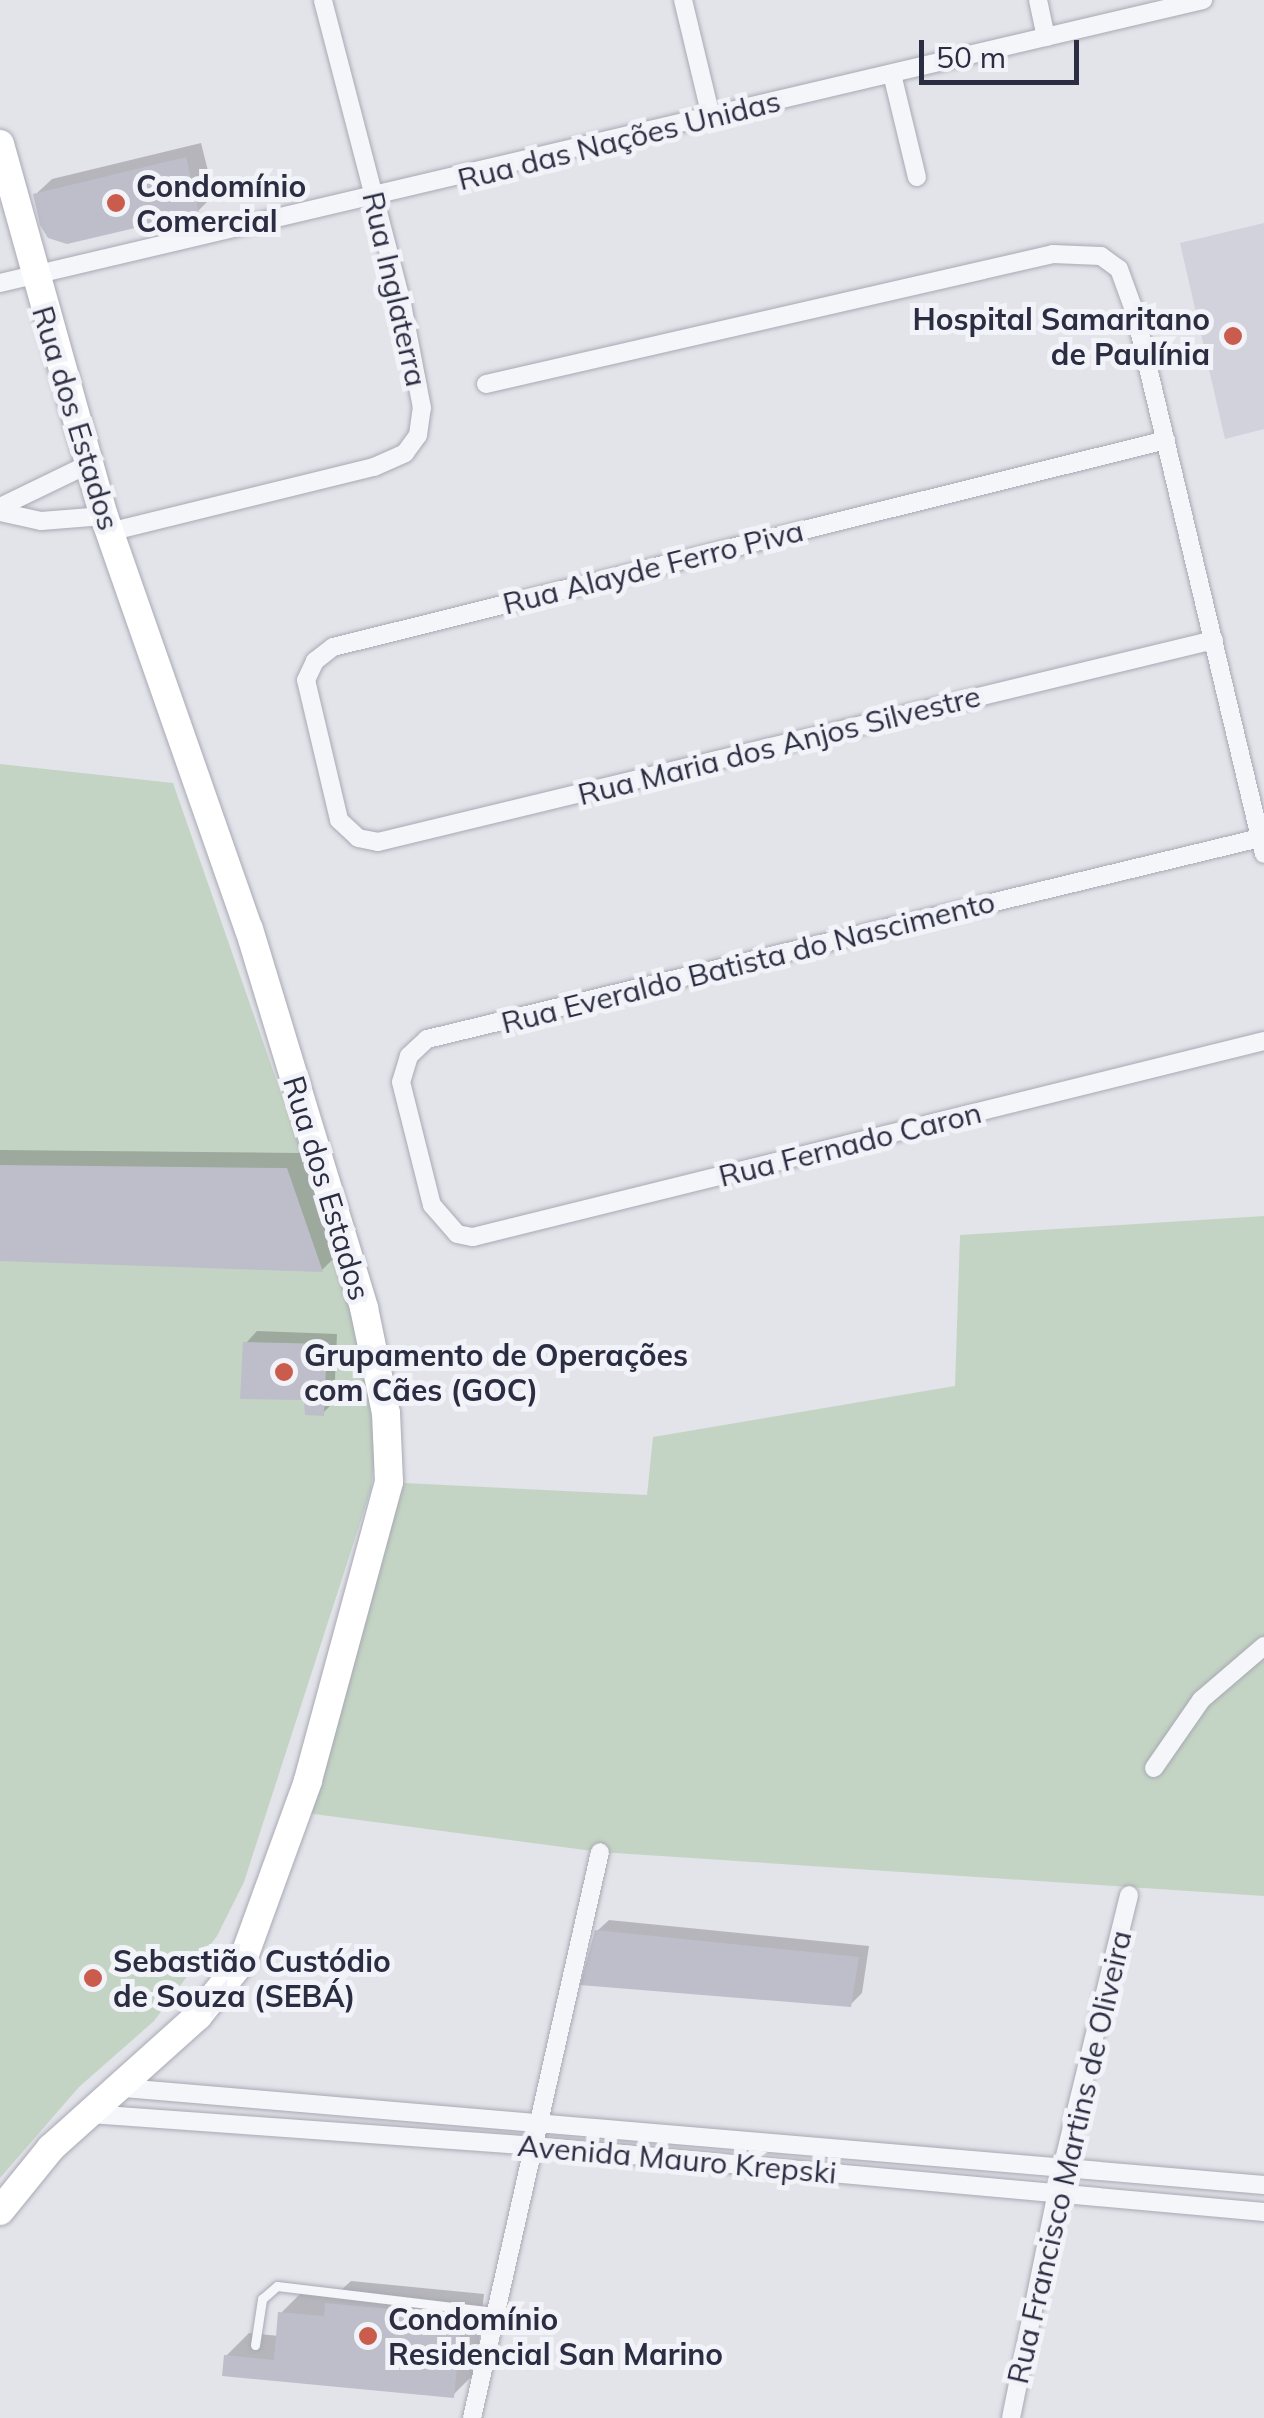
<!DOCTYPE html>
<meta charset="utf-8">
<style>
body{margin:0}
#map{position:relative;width:1264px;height:2418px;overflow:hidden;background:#e3e3ea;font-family:Mulish,sans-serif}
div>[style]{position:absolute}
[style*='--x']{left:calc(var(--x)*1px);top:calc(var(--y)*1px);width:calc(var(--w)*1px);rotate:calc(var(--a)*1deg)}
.built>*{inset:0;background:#d1d2dc}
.green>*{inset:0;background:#c4d4c4}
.shadow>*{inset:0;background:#0003}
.building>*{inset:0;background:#bdbeca}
.roads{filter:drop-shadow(0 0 2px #a8a9b4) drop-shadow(0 0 2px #a8a9b4)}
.lane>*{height:9px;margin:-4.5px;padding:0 4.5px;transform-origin:4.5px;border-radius:4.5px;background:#f5f6f9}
.street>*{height:18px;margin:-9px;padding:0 9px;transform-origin:9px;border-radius:9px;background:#f5f6f9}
.secondary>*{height:28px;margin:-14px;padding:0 14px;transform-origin:14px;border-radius:14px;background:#fff}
.dots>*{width:28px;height:28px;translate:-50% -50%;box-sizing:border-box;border:5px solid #f2f3f8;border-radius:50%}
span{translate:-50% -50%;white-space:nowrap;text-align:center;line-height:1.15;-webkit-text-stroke:10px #f2f3f8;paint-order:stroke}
.street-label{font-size:30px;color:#2b2d42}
.poi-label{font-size:30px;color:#2b2d42;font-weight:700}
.left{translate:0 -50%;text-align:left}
.right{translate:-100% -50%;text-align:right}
.scale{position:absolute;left:919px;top:40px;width:160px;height:45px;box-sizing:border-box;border:5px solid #2b2d42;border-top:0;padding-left:12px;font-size:30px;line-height:35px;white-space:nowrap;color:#2b2d42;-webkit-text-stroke:8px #f2f3f8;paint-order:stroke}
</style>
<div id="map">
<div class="built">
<div style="clip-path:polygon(1264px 223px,1264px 429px,1225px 439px,1180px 243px)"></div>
</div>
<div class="green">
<div style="clip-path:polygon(0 764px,173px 783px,345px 1277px,368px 1374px,375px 1456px,371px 1489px,244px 1882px,217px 1936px,154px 2021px,79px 2087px,0 2178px)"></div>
<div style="clip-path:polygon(1264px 1216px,1264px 1896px,600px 1852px,299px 1812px,384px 1482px,647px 1495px,653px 1437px,955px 1386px,960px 1235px)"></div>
</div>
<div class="shadow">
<div style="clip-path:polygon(201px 143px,214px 195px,198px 211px,36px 194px,52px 179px)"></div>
<div style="clip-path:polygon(0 1150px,302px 1153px,337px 1255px,322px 1270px,0 1259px)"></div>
<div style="clip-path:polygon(257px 1331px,337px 1334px,334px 1402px,323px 1413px,246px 1343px)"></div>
<div style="clip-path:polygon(609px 1920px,869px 1946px,862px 1993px,850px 2005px,597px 1931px)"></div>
<div style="clip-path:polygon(351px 2281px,484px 2294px,476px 2372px,453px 2395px,226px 2356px,249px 2333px,279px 2336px,281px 2313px,304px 2290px,338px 2293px)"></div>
</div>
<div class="building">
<div style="clip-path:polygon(186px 157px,199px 213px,67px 244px,48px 238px,40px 225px,33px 194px)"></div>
<div style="clip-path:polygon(0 1165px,287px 1168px,323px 1272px,0 1261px)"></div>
<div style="clip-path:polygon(243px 1342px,327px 1344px,324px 1416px,305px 1415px,304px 1400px,240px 1399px)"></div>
<div style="clip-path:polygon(595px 1930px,859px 1957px,851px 2007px,580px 1985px)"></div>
<div style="clip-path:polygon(325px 2303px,462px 2316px,454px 2398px,222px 2376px,224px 2355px,274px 2360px,278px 2312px,324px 2316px)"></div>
</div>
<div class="roads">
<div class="lane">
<div style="--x:255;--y:2345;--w:47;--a:-81.3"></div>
<div style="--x:262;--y:2299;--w:20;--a:-41"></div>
<div style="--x:277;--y:2286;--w:221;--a:6.8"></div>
</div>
<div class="street">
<div style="--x:683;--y:0;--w:120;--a:76.5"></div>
<div style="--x:1038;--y:0;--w:38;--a:78"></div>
<div style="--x:892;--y:74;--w:106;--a:76.4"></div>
<div style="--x:0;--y:283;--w:1236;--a:-13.24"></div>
<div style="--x:486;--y:384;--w:582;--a:-12.91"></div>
<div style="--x:1053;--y:254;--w:48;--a:2.4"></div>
<div style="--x:1101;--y:256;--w:22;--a:36"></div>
<div style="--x:1119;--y:269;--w:47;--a:70"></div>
<div style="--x:1135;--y:313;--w:556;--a:76.59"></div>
<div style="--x:1166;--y:440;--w:858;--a:166.04"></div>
<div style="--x:333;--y:647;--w:23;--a:142"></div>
<div style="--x:315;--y:661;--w:21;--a:115"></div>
<div style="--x:306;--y:680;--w:144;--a:76.7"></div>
<div style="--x:339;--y:820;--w:26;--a:43"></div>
<div style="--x:358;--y:838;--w:20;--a:11"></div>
<div style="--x:378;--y:842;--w:860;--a:-13.58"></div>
<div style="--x:0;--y:507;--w:99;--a:-25.8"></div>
<div style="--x:0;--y:512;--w:42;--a:12.4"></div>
<div style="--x:41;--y:521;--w:63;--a:-4.5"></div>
<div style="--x:109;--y:532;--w:273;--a:-13.8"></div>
<div style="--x:374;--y:467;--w:34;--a:-24"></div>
<div style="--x:405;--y:453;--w:22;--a:-54"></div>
<div style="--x:418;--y:435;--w:27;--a:-82"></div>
<div style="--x:422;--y:408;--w:106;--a:-100.9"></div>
<div style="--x:402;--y:304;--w:314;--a:-104.6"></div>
<div style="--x:1264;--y:837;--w:861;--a:166.43"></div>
<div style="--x:427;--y:1039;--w:25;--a:137"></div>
<div style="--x:409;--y:1056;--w:27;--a:107"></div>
<div style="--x:401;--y:1082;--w:127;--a:75.9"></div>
<div style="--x:432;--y:1205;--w:38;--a:49"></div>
<div style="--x:457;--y:1234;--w:16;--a:11"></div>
<div style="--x:473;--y:1237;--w:815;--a:-13.92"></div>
<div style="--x:1154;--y:1768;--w:83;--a:-55.3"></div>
<div style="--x:1201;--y:1700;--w:83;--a:-40.6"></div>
<div style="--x:124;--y:2088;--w:1144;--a:4.86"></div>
<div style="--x:90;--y:2114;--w:444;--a:4.1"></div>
<div style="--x:533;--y:2146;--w:734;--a:5.16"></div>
<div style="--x:472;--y:2418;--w:580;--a:-77.26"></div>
<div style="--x:1011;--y:2418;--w:255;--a:-78.5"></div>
<div style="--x:1062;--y:2168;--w:281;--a:-76.2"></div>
</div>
<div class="secondary">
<div style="--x:0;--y:144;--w:386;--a:74.4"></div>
<div style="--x:104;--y:516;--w:438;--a:70.7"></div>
<div style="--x:249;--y:929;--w:396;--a:73.1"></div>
<div style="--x:364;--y:1308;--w:107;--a:78.2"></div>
<div style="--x:386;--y:1413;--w:69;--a:87.5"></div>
<div style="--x:389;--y:1482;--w:310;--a:105.2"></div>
<div style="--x:308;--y:1781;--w:190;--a:110"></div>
<div style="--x:243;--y:1960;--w:72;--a:128.8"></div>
<div style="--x:198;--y:2016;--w:198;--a:138.1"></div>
<div style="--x:51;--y:2148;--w:81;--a:129"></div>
</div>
</div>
<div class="dots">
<div style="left:116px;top:203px;background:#ca5c4d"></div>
<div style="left:1233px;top:336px;background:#ca5c4d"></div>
<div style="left:284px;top:1372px;background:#ca5c4d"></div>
<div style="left:93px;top:1978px;background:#ca5c4d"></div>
<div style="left:368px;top:2336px;background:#ca5c4d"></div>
</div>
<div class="street-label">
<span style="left:619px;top:140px;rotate:-14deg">Rua das Nações Unidas</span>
<span style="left:395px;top:289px;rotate:77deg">Rua Inglaterra</span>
<span style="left:76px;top:418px;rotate:73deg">Rua dos Estados</span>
<span style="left:653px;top:567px;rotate:-14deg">Rua Alayde Ferro Piva</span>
<span style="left:779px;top:745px;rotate:-14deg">Rua Maria dos Anjos Silvestre</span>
<span style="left:748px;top:962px;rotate:-14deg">Rua Everaldo Batista do Nascimento</span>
<span style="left:850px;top:1144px;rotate:-14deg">Rua Fernado Caron</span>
<span style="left:327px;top:1188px;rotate:73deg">Rua dos Estados</span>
<span style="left:1069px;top:2157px;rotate:-77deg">Rua Francisco Martins de Oliveira</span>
<span style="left:677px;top:2159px;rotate:5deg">Avenida Mauro Krepski</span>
</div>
<div class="poi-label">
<span class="left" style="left:136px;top:203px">Condomínio<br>Comercial</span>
<span class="right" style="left:1210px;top:336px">Hospital Samaritano<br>de Paulínia</span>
<span class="left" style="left:304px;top:1372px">Grupamento de Operações<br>com Cães (GOC)</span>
<span class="left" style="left:113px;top:1978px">Sebastião Custódio<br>de Souza (SEBÁ)</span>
<span class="left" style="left:388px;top:2336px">Condomínio<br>Residencial San Marino</span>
</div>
<div class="scale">50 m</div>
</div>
